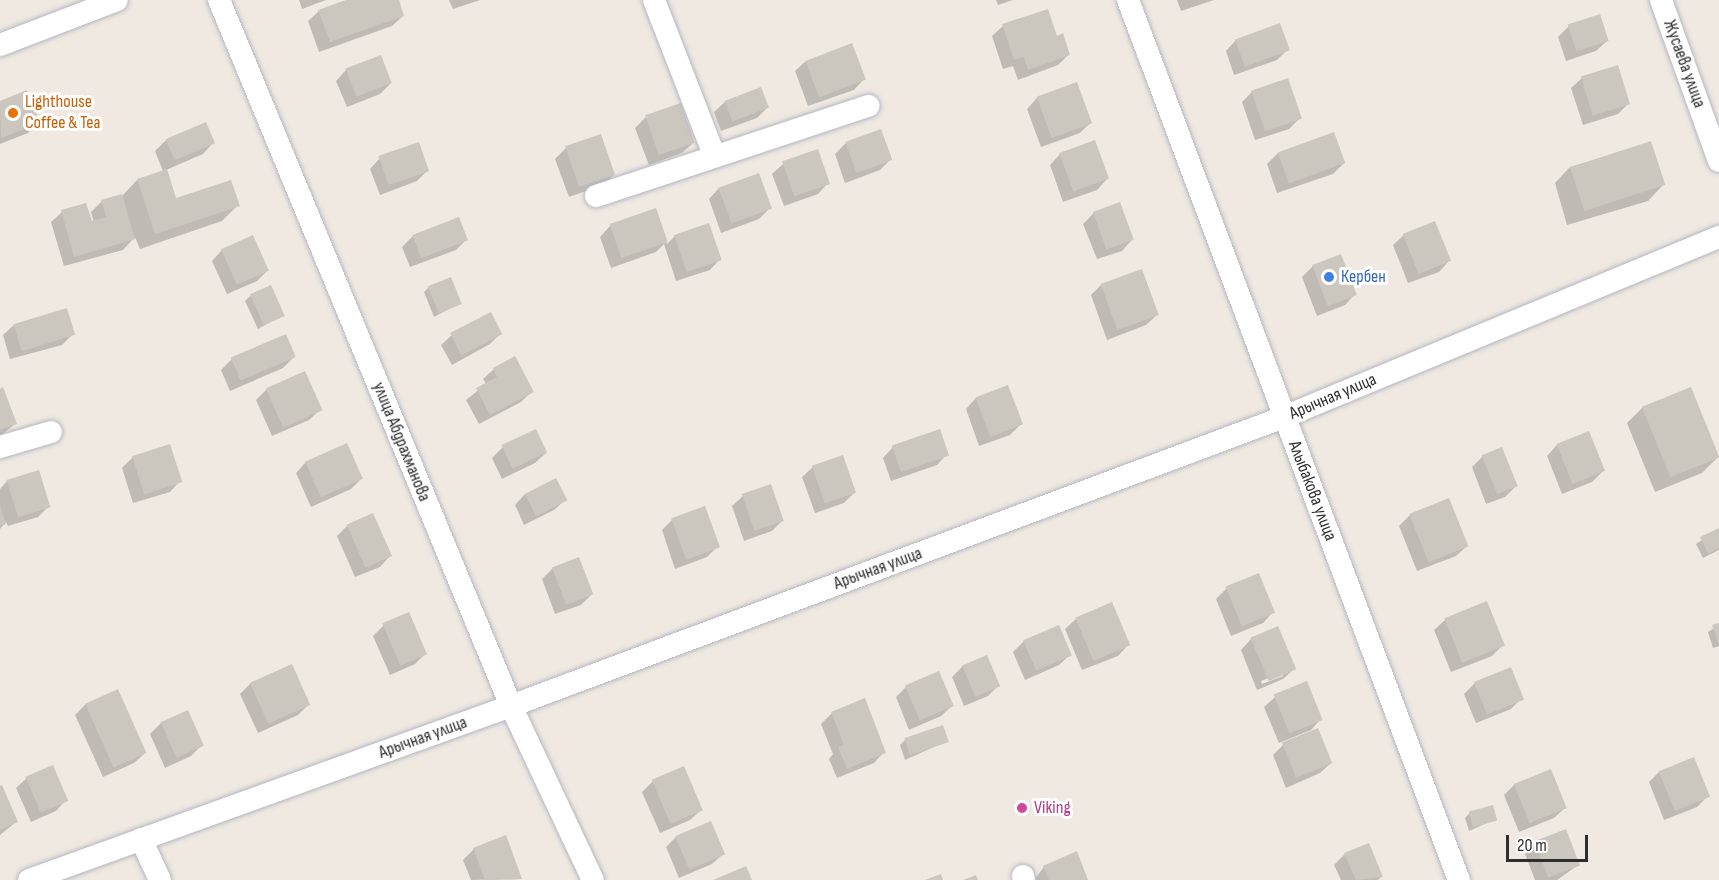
<!DOCTYPE html>
<meta charset="utf-8">
<style>
body{margin:0}
#map{position:relative;width:1719px;height:880px;overflow:hidden;background:#efe9e1;font-family:"Sofia Sans Condensed",sans-serif}
div>[style]{position:absolute}
[style*='--x']{left:calc(var(--x)*1px);top:calc(var(--y)*1px);width:calc(var(--w)*1px);rotate:calc(var(--a)*1deg)}
.shadow>*{inset:0;background:#0003}
.building>*{inset:0;background:#cbc7bf;transform-origin:0 0}
.roads{filter:drop-shadow(0 0 2px #b4b7c1) drop-shadow(0 0 2px #b4b7c1)}
.minor>*{height:22px;margin:-11px;padding:0 11px;transform-origin:11px;border-radius:11px;background:#fff}
.dots>*{width:16px;height:16px;translate:-50% -50%;box-sizing:border-box;border:3px solid #fff;border-radius:50%}
span{translate:-50% -50%;white-space:nowrap;text-align:center;line-height:1.15;-webkit-text-stroke:6px #fff;paint-order:stroke}
.street-label{font-size:18px;color:#2e2e2e}
.food-label{font-size:18px;color:#c56008}
.left{translate:0 -50%;text-align:left}
.shop-label{font-size:18px;color:#366cbe}
.hotel-label{font-size:18px;color:#b23c85}
.scale{position:absolute;left:1506px;top:835px;width:82px;height:27px;box-sizing:border-box;border:3px solid #2e2e2e;border-top:0;padding-left:8px;font-size:18px;line-height:21px;white-space:nowrap;color:#2e2e2e;-webkit-text-stroke:4px #fff;paint-order:stroke}
</style>
<div id="map">
<div class="shadow">
<div style="clip-path:polygon(299px 0,326px 0,302px 9px)"></div>
<div style="clip-path:polygon(351px 0,397px 0,403px 16px,392px 26px,319px 52px,308px 21px,319px 11px)"></div>
<div style="clip-path:polygon(449px 0,480px 0,453px 9px)"></div>
<div style="clip-path:polygon(996px 0,1013px 0,998px 5px)"></div>
<div style="clip-path:polygon(1177px 0,1214px 0,1181px 11px)"></div>
<div style="clip-path:polygon(1003px 26px,1056px 37px,1069px 54px,1058px 65px,1018px 80px,1013px 66px,1003px 69px,992px 36px)"></div>
<div style="clip-path:polygon(1569px 26px,1607px 41px,1596px 51px,1566px 61px,1558px 37px)"></div>
<div style="clip-path:polygon(1236px 40px,1288px 49px,1277px 60px,1234px 75px,1226px 51px)"></div>
<div style="clip-path:polygon(380px 57px,391px 83px,380px 94px,347px 107px,336px 81px,346px 70px)"></div>
<div style="clip-path:polygon(806px 61px,864px 79px,854px 90px,808px 106px,795px 71px)"></div>
<div style="clip-path:polygon(1582px 78px,1629px 103px,1618px 114px,1583px 125px,1571px 88px)"></div>
<div style="clip-path:polygon(1076px 84px,1091px 122px,1080px 133px,1041px 147px,1027px 109px,1037px 98px)"></div>
<div style="clip-path:polygon(27px 92px,38px 123px,28px 133px,0 144px,0 102px)"></div>
<div style="clip-path:polygon(1252px 92px,1300px 118px,1289px 129px,1255px 140px,1242px 102px)"></div>
<div style="clip-path:polygon(725px 102px,767px 108px,757px 118px,721px 131px,714px 112px)"></div>
<div style="clip-path:polygon(646px 117px,693px 143px,682px 153px,649px 165px,635px 128px)"></div>
<div style="clip-path:polygon(205px 124px,213px 143px,203px 154px,166px 170px,176px 200px,238px 205px,222px 221px,140px 249px,135px 237px,123px 250px,64px 266px,51px 222px,62px 212px,94px 222px,91px 212px,102px 201px,122px 196px,137px 180px,163px 171px,155px 151px,165px 141px)"></div>
<div style="clip-path:polygon(846px 143px,890px 160px,880px 170px,845px 183px,835px 154px)"></div>
<div style="clip-path:polygon(1650px 143px,1663px 185px,1648px 201px,1567px 225px,1555px 183px,1570px 167px)"></div>
<div style="clip-path:polygon(566px 148px,614px 175px,603px 185px,569px 197px,555px 159px)"></div>
<div style="clip-path:polygon(1278px 153px,1344px 163px,1333px 174px,1277px 193px,1267px 164px)"></div>
<div style="clip-path:polygon(1060px 154px,1107px 179px,1097px 190px,1063px 202px,1050px 165px)"></div>
<div style="clip-path:polygon(380px 158px,427px 171px,417px 181px,380px 195px,370px 169px)"></div>
<div style="clip-path:polygon(783px 164px,828px 183px,818px 194px,784px 206px,772px 174px)"></div>
<div style="clip-path:polygon(719px 188px,770px 208px,759px 219px,721px 233px,709px 199px)"></div>
<div style="clip-path:polygon(655px 210px,667px 244px,675px 236px,720px 259px,710px 270px,676px 281px,664px 244px,656px 252px,611px 268px,600px 237px,610px 226px)"></div>
<div style="clip-path:polygon(1094px 213px,1132px 240px,1122px 251px,1097px 259px,1083px 224px)"></div>
<div style="clip-path:polygon(1404px 235px,1449px 261px,1439px 272px,1408px 283px,1393px 245px)"></div>
<div style="clip-path:polygon(413px 236px,466px 240px,456px 250px,410px 267px,402px 247px)"></div>
<div style="clip-path:polygon(222px 250px,267px 271px,257px 281px,227px 294px,212px 261px)"></div>
<div style="clip-path:polygon(1340px 256px,1355px 294px,1345px 305px,1317px 316px,1302px 277px,1312px 267px)"></div>
<div style="clip-path:polygon(1101px 285px,1157px 315px,1146px 325px,1107px 340px,1091px 295px)"></div>
<div style="clip-path:polygon(429px 287px,460px 303px,434px 317px,424px 292px)"></div>
<div style="clip-path:polygon(250px 296px,283px 315px,258px 329px,245px 301px)"></div>
<div style="clip-path:polygon(14px 325px,73px 334px,62px 345px,10px 359px,3px 335px)"></div>
<div style="clip-path:polygon(500px 334px,490px 344px,452px 365px,441px 345px,452px 335px)"></div>
<div style="clip-path:polygon(294px 357px,283px 368px,230px 391px,221px 370px,232px 359px)"></div>
<div style="clip-path:polygon(494px 369px,532px 391px,521px 402px,479px 424px,466px 400px,486px 384px,483px 379px)"></div>
<div style="clip-path:polygon(267px 389px,320px 410px,309px 420px,272px 436px,256px 400px)"></div>
<div style="clip-path:polygon(0 390px,15px 424px,0 436px)"></div>
<div style="clip-path:polygon(976px 398px,1021px 424px,1010px 435px,979px 446px,966px 409px)"></div>
<div style="clip-path:polygon(1643px 407px,1718px 457px,1702px 473px,1655px 492px,1627px 423px)"></div>
<div style="clip-path:polygon(1557px 445px,1603px 471px,1592px 482px,1562px 494px,1547px 456px)"></div>
<div style="clip-path:polygon(503px 447px,546px 453px,535px 463px,502px 479px,492px 458px)"></div>
<div style="clip-path:polygon(893px 447px,947px 454px,937px 465px,891px 481px,883px 458px)"></div>
<div style="clip-path:polygon(1502px 449px,1516px 486px,1505px 497px,1486px 504px,1472px 467px,1482px 457px)"></div>
<div style="clip-path:polygon(133px 457px,180px 481px,170px 492px,133px 503px,122px 468px)"></div>
<div style="clip-path:polygon(306px 462px,361px 479px,351px 489px,311px 507px,296px 473px)"></div>
<div style="clip-path:polygon(813px 467px,854px 493px,844px 503px,815px 513px,802px 477px)"></div>
<div style="clip-path:polygon(38px 472px,48px 507px,38px 517px,8px 526px,6px 522px,0 529px,0 489px,7px 481px)"></div>
<div style="clip-path:polygon(525px 494px,565px 500px,554px 510px,524px 525px,515px 505px)"></div>
<div style="clip-path:polygon(743px 496px,783px 520px,772px 531px,744px 541px,732px 506px)"></div>
<div style="clip-path:polygon(1410px 515px,1467px 546px,1456px 556px,1417px 571px,1399px 526px)"></div>
<div style="clip-path:polygon(672px 520px,718px 546px,707px 557px,675px 569px,662px 530px)"></div>
<div style="clip-path:polygon(347px 526px,390px 556px,380px 567px,355px 577px,337px 536px)"></div>
<div style="clip-path:polygon(1719px 529px,1719px 550px,1703px 558px,1696px 544px)"></div>
<div style="clip-path:polygon(553px 568px,592px 594px,581px 605px,555px 614px,542px 579px)"></div>
<div style="clip-path:polygon(1258px 575px,1273px 612px,1263px 623px,1231px 636px,1216px 599px,1226px 589px)"></div>
<div style="clip-path:polygon(1076px 619px,1128px 645px,1118px 656px,1082px 670px,1065px 629px)"></div>
<div style="clip-path:polygon(1445px 620px,1503px 645px,1492px 656px,1451px 672px,1434px 630px)"></div>
<div style="clip-path:polygon(384px 625px,426px 653px,415px 664px,390px 675px,373px 636px)"></div>
<div style="clip-path:polygon(1719px 625px,1719px 646px,1713px 648px,1708px 632px)"></div>
<div style="clip-path:polygon(evenodd,1277px 628px,1294px 669px,1283px 679px,1257px 690px,1241px 650px,1251px 639px,1277px 628px,1283px 672px,1283px 676px,1262px 684px,1261px 681px,1283px 672px)"></div>
<div style="clip-path:polygon(1024px 641px,1070px 655px,1059px 665px,1025px 680px,1013px 652px)"></div>
<div style="clip-path:polygon(963px 666px,999px 685px,988px 696px,964px 706px,952px 677px)"></div>
<div style="clip-path:polygon(251px 683px,308px 705px,298px 715px,258px 733px,240px 694px)"></div>
<div style="clip-path:polygon(1475px 683px,1522px 698px,1511px 709px,1476px 723px,1464px 694px)"></div>
<div style="clip-path:polygon(906px 687px,952px 706px,941px 716px,909px 730px,896px 697px)"></div>
<div style="clip-path:polygon(1275px 697px,1321px 719px,1311px 730px,1279px 743px,1264px 707px)"></div>
<div style="clip-path:polygon(864px 700px,884px 752px,874px 763px,837px 778px,829px 759px,833px 754px,821px 724px,831px 714px)"></div>
<div style="clip-path:polygon(86px 704px,145px 753px,134px 763px,103px 777px,75px 715px)"></div>
<div style="clip-path:polygon(161px 723px,202px 745px,191px 756px,165px 768px,150px 734px)"></div>
<div style="clip-path:polygon(905px 740px,947px 741px,905px 760px,900px 745px)"></div>
<div style="clip-path:polygon(1283px 745px,1331px 763px,1320px 773px,1286px 788px,1273px 755px)"></div>
<div style="clip-path:polygon(1659px 772px,1708px 796px,1697px 807px,1664px 820px,1649px 782px)"></div>
<div style="clip-path:polygon(27px 778px,66px 800px,56px 811px,31px 822px,16px 788px)"></div>
<div style="clip-path:polygon(653px 781px,701px 810px,690px 820px,660px 833px,642px 792px)"></div>
<div style="clip-path:polygon(1515px 784px,1565px 808px,1554px 818px,1519px 832px,1504px 795px)"></div>
<div style="clip-path:polygon(0 788px,16px 822px,0 835px)"></div>
<div style="clip-path:polygon(1470px 813px,1496px 819px,1469px 831px,1465px 818px)"></div>
<div style="clip-path:polygon(676px 837px,723px 854px,712px 864px,679px 878px,666px 847px)"></div>
<div style="clip-path:polygon(1536px 843px,1578px 865px,1557px 880px,1535px 880px,1525px 854px)"></div>
<div style="clip-path:polygon(474px 849px,520px 879px,471px 880px,463px 860px)"></div>
<div style="clip-path:polygon(1345px 854px,1382px 876px,1378px 880px,1341px 880px,1334px 865px)"></div>
<div style="clip-path:polygon(1044px 867px,1087px 880px,1034px 880px)"></div>
</div>
<div class="building">
<div style="clip-path:polygon(346px 0,399px 0,404px 16px,330px 42px,318px 10px)"></div>
<div style="clip-path:polygon(1048px 9px,1057px 36px,1063px 33px,1070px 55px,1028px 70px,1024px 57px,1014px 60px,1002px 24px)"></div>
<div style="left:1600px;top:14px;width:28px;height:34px;rotate:72deg"></div>
<div style="left:1280px;top:23px;width:29px;height:48px;rotate:70deg"></div>
<div style="left:852px;top:43px;width:39px;height:50px;rotate:69deg"></div>
<div style="left:381px;top:55px;width:30px;height:38px;rotate:69deg"></div>
<div style="left:1618px;top:65px;width:41px;height:39px;rotate:73deg"></div>
<div style="left:1288px;top:78px;width:43px;height:39px;rotate:71deg"></div>
<div style="left:1077px;top:82px;width:44px;height:43px;rotate:70deg"></div>
<div style="left:761px;top:87px;width:22px;height:39px;rotate:69deg"></div>
<div style="clip-path:polygon(27px 90px,40px 123px,1px 138px,0 101px)"></div>
<div style="left:681px;top:103px;width:42px;height:38px;rotate:71deg"></div>
<div style="left:206px;top:122px;width:23px;height:44px;rotate:67deg"></div>
<div style="left:881px;top:129px;width:33px;height:38px;rotate:70deg"></div>
<div style="left:1334px;top:132px;width:33px;height:60px;rotate:70deg"></div>
<div style="left:601px;top:134px;width:43px;height:38px;rotate:71deg"></div>
<div style="left:1095px;top:140px;width:41px;height:38px;rotate:70deg"></div>
<div style="left:1651px;top:141px;width:46px;height:85px;rotate:72deg"></div>
<div style="left:419px;top:142px;width:31px;height:43px;rotate:71deg"></div>
<div style="left:818px;top:149px;width:37px;height:38px;rotate:71deg"></div>
<div style="clip-path:polygon(167px 169px,176px 198px,231px 180px,240px 206px,155px 234px,137px 179px)"></div>
<div style="left:759px;top:173px;width:38px;height:43px;rotate:70deg"></div>
<div style="clip-path:polygon(122px 194px,135px 239px,74px 257px,61px 210px,86px 203px,92px 221px,106px 217px,101px 200px)"></div>
<div style="left:1120px;top:202px;width:40px;height:29px;rotate:70deg"></div>
<div style="left:656px;top:208px;width:36px;height:49px;rotate:71deg"></div>
<div style="left:459px;top:217px;width:25px;height:50px;rotate:69deg"></div>
<div style="left:1435px;top:221px;width:43px;height:35px;rotate:68deg"></div>
<div style="left:709px;top:223px;width:39px;height:37px;rotate:71deg"></div>
<div style="left:253px;top:235px;width:39px;height:35px;rotate:66deg"></div>
<div style="left:1341px;top:254px;width:44px;height:31px;rotate:69deg"></div>
<div style="left:1142px;top:269px;width:49px;height:44px;rotate:70deg"></div>
<div style="left:451px;top:277px;width:29px;height:25px;rotate:68deg"></div>
<div style="left:271px;top:285px;width:34px;height:23px;rotate:66deg"></div>
<div style="left:67px;top:308px;width:28px;height:56px;rotate:73deg"></div>
<div style="left:491px;top:312px;width:25px;height:46px;rotate:63deg"></div>
<div style="left:286px;top:334px;width:25px;height:60px;rotate:67deg"></div>
<div style="clip-path:polygon(515px 356px,534px 392px,490px 415px,476px 388px,497px 377px,493px 368px)"></div>
<div style="left:305px;top:371px;width:43px;height:43px;rotate:66deg"></div>
<div style="left:1008px;top:385px;width:42px;height:35px;rotate:69deg"></div>
<div style="clip-path:polygon(3px 387px,17px 424px,0 430px,0 389px)"></div>
<div style="left:1691px;top:387px;width:76px;height:53px;rotate:68deg"></div>
<div style="left:536px;top:429px;width:26px;height:38px;rotate:65deg"></div>
<div style="left:940px;top:429px;width:28px;height:51px;rotate:71deg"></div>
<div style="left:1589px;top:431px;width:43px;height:35px;rotate:68deg"></div>
<div style="left:347px;top:443px;width:39px;height:46px;rotate:66deg"></div>
<div style="left:170px;top:444px;width:40px;height:40px;rotate:72deg"></div>
<div style="left:1502px;top:447px;width:42px;height:22px;rotate:68deg"></div>
<div style="left:843px;top:455px;width:40px;height:33px;rotate:71deg"></div>
<div style="left:39px;top:470px;width:39px;height:34px;rotate:73deg"></div>
<div style="left:556px;top:478px;width:25px;height:35px;rotate:63deg"></div>
<div style="left:771px;top:484px;width:39px;height:31px;rotate:71deg"></div>
<div style="left:1449px;top:498px;width:52px;height:43px;rotate:68deg"></div>
<div style="clip-path:polygon(0 506px,6px 524px,0 526px)"></div>
<div style="left:705px;top:506px;width:44px;height:36px;rotate:70deg"></div>
<div style="left:373px;top:513px;width:47px;height:29px;rotate:66deg"></div>
<div style="clip-path:polygon(1719px 528px,1719px 548px,1708px 554px,1700px 537px)"></div>
<div style="left:579px;top:557px;width:40px;height:29px;rotate:69deg"></div>
<div style="left:1259px;top:573px;width:43px;height:36px;rotate:68deg"></div>
<div style="left:1487px;top:601px;width:48px;height:46px;rotate:68deg"></div>
<div style="left:1112px;top:602px;width:47px;height:40px;rotate:67deg"></div>
<div style="left:409px;top:612px;width:46px;height:29px;rotate:67deg"></div>
<div style="clip-path:polygon(1719px 623px,1719px 645px,1712px 625px)"></div>
<div style="left:1059px;top:625px;width:33px;height:39px;rotate:67deg"></div>
<div style="left:1278px;top:626px;width:47px;height:30px;rotate:67deg"></div>
<div style="left:987px;top:655px;width:34px;height:27px;rotate:67deg"></div>
<div style="left:292px;top:664px;width:45px;height:46px;rotate:66deg"></div>
<div style="left:1511px;top:667px;width:35px;height:40px;rotate:68deg"></div>
<div style="left:939px;top:671px;width:38px;height:37px;rotate:67deg"></div>
<div style="left:1307px;top:681px;width:42px;height:36px;rotate:68deg"></div>
<div style="left:118px;top:689px;width:70px;height:36px;rotate:66deg"></div>
<div style="clip-path:polygon(865px 698px,886px 753px,847px 769px,838px 747px,844px 745px,831px 712px)"></div>
<div style="left:188px;top:710px;width:39px;height:30px;rotate:66deg"></div>
<div style="left:943px;top:725px;width:18px;height:41px;rotate:71deg"></div>
<div style="left:1318px;top:728px;width:38px;height:39px;rotate:68deg"></div>
<div style="left:1694px;top:757px;width:43px;height:38px;rotate:68deg"></div>
<div style="left:53px;top:765px;width:39px;height:30px;rotate:67deg"></div>
<div style="left:684px;top:766px;width:48px;height:35px;rotate:67deg"></div>
<div style="left:1551px;top:769px;width:42px;height:40px;rotate:68deg"></div>
<div style="clip-path:polygon(2px 785px,18px 822px,0 830px,0 786px)"></div>
<div style="left:1493px;top:805px;width:16px;height:25px;rotate:75deg"></div>
<div style="left:711px;top:821px;width:36px;height:39px;rotate:67deg"></div>
<div style="left:1566px;top:829px;width:39px;height:34px;rotate:69deg"></div>
<div style="clip-path:polygon(506px 835px,522px 879px,485px 880px,473px 848px)"></div>
<div style="clip-path:polygon(1369px 843px,1383px 877px,1356px 880px,1344px 853px)"></div>
<div style="clip-path:polygon(1077px 851px,1088px 880px,1049px 880px,1043px 866px)"></div>
<div style="clip-path:polygon(746px 866px,752px 880px,713px 880px)"></div>
<div style="clip-path:polygon(941px 874px,943px 880px,925px 880px)"></div>
<div style="clip-path:polygon(976px 875px,978px 880px,963px 880px)"></div>
</div>
<div class="roads">
<div class="minor">
<div style="--x:219;--y:0;--w:764;--a:67.53"></div>
<div style="--x:511;--y:706;--w:192;--a:64.8"></div>
<div style="--x:654;--y:0;--w:166;--a:68.8"></div>
<div style="--x:1128;--y:0;--w:940;--a:69.39"></div>
<div style="--x:1661;--y:0;--w:171;--a:70.2"></div>
<div style="--x:0;--y:45;--w:125;--a:-21"></div>
<div style="--x:596;--y:196;--w:287;--a:-18.3"></div>
<div style="--x:0;--y:447;--w:53;--a:-16.4"></div>
<div style="--x:141;--y:839;--w:45;--a:65.1"></div>
<div style="--x:1023;--y:876;--w:4;--a:76"></div>
<div style="--x:29;--y:880;--w:512;--a:-19.85"></div>
<div style="--x:511;--y:706;--w:825;--a:-20.5"></div>
<div style="--x:1284;--y:417;--w:471;--a:-22.5"></div>
</div>
</div>
<div class="dots">
<div style="left:13px;top:113px;background:#e8710a"></div>
<div style="left:1329px;top:277px;background:#3f7fe0"></div>
<div style="left:1022px;top:808px;background:#d1479c"></div>
</div>
<div class="street-label">
<span style="left:1684px;top:64px;rotate:70deg">Жусаева улица</span>
<span style="left:1333px;top:397px;rotate:-23deg">Арычная улица</span>
<span style="left:401px;top:442px;rotate:68deg">улица Абдрахманова</span>
<span style="left:1312px;top:491px;rotate:69deg">Алыбакова улица</span>
<span style="left:878px;top:569px;rotate:-20deg">Арычная улица</span>
<span style="left:423px;top:738px;rotate:-20deg">Арычная улица</span>
</div>
<div class="food-label">
<span class="left" style="left:25px;top:113px">Lighthouse<br>Coffee &amp; Tea</span>
</div>
<div class="shop-label">
<span class="left" style="left:1341px;top:277px">Кербен</span>
</div>
<div class="hotel-label">
<span class="left" style="left:1034px;top:808px">Viking</span>
</div>
<div class="scale">20 m</div>
</div>
